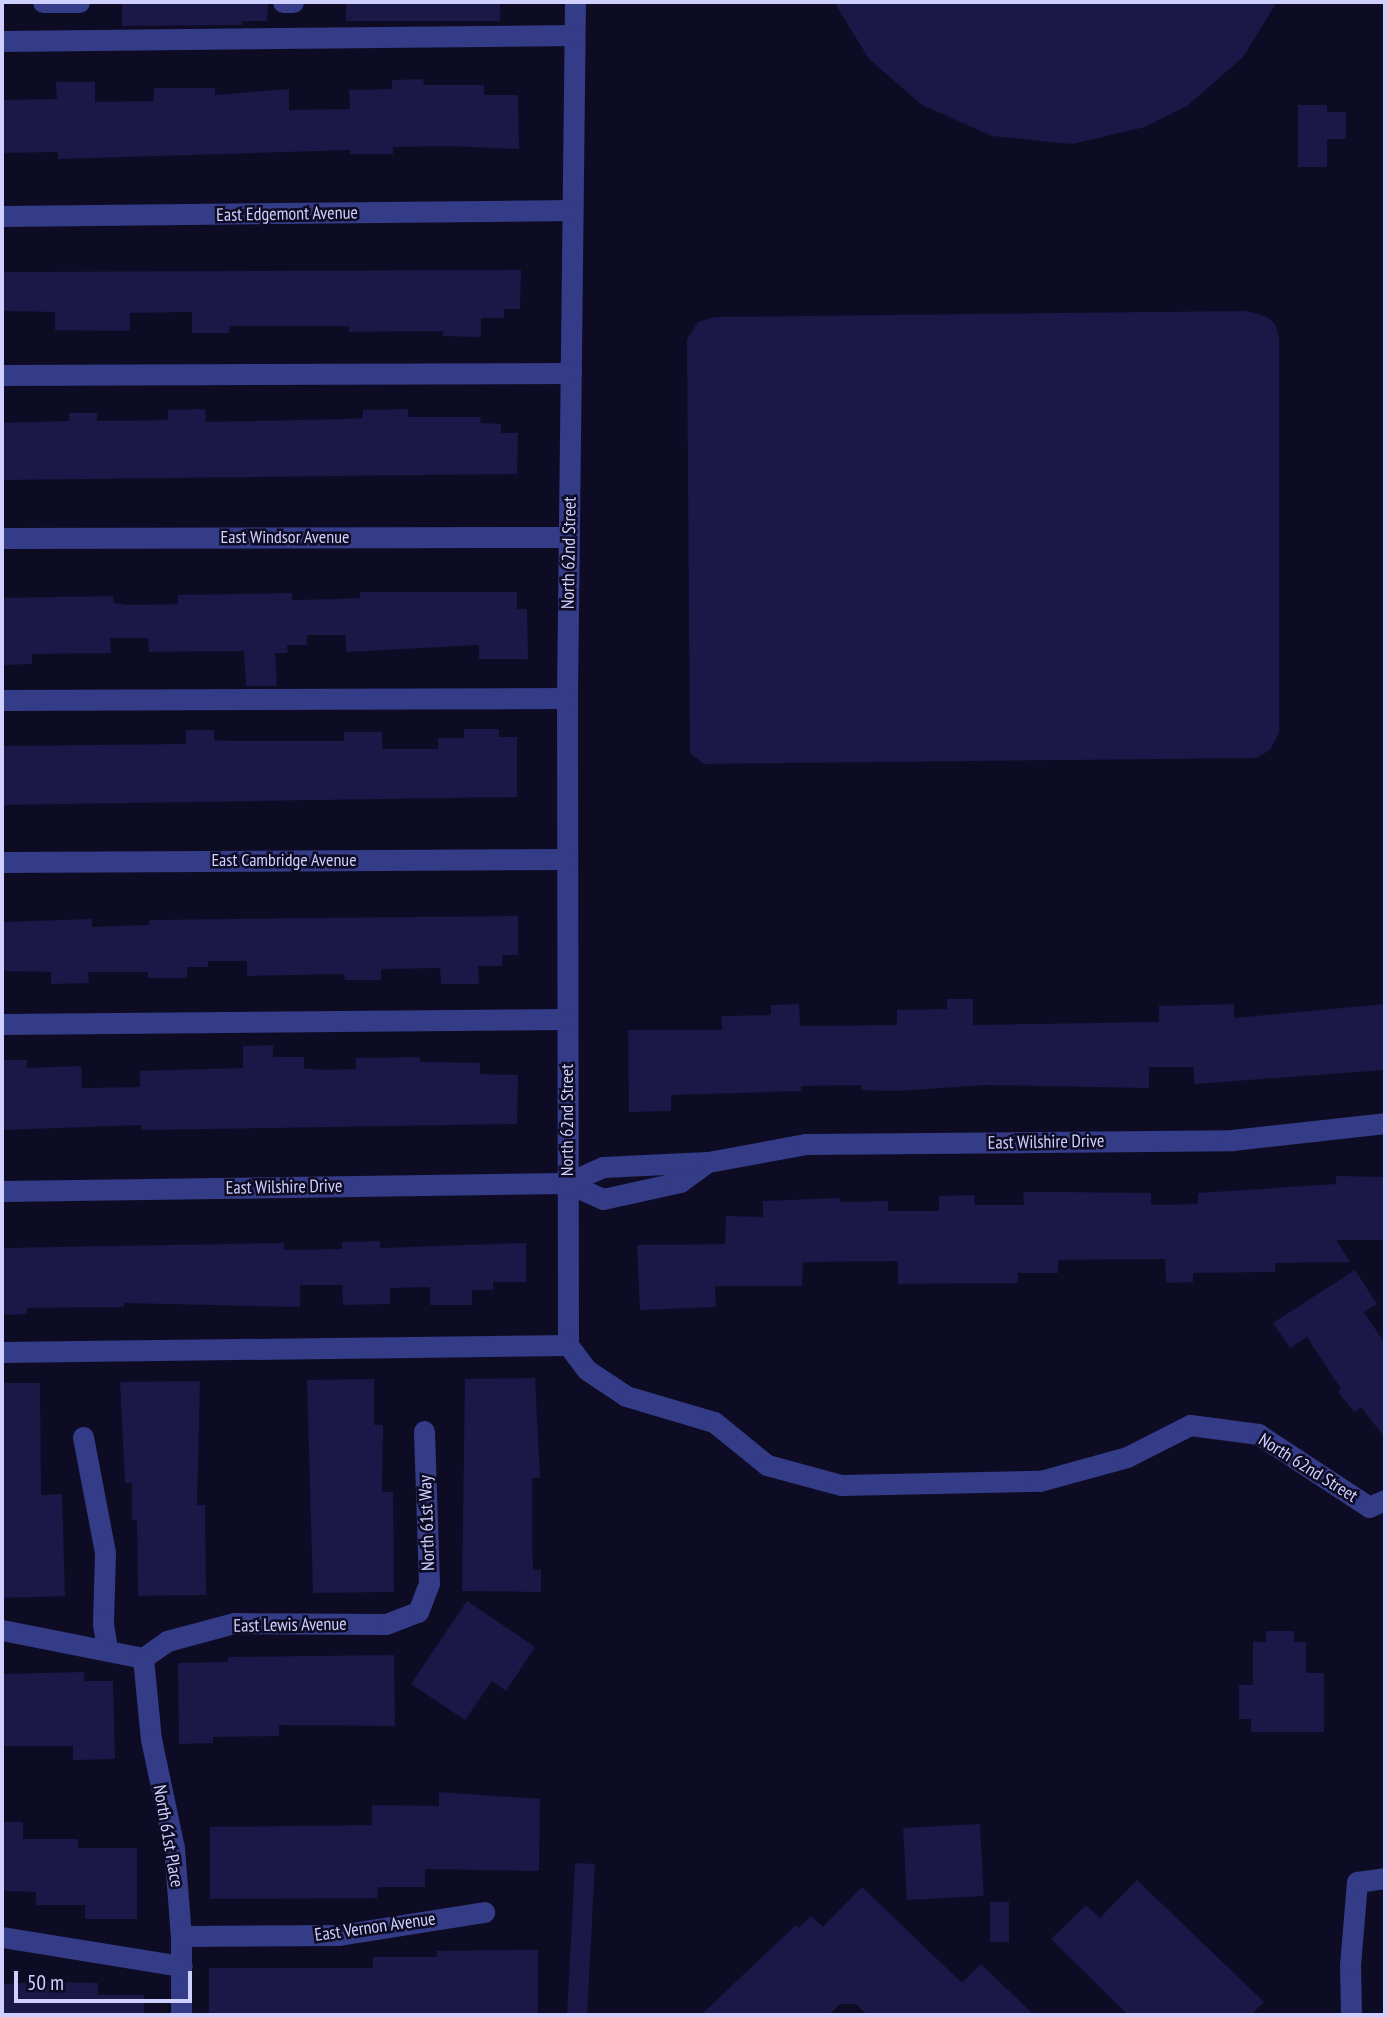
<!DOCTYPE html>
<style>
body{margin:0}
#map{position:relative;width:1387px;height:2017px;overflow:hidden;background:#0e0c24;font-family:"PT Sans Narrow",sans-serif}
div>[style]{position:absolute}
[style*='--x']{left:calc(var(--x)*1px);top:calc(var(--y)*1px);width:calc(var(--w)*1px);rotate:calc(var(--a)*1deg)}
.building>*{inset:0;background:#1b1747;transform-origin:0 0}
.minor>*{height:21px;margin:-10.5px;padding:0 10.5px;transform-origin:10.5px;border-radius:10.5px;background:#343b87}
span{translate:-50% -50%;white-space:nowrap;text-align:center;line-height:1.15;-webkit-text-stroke:5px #0e0c24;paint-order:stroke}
.street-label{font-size:18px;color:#d0d0ff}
.frame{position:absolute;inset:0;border:4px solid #d0d0ff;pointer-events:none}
.scale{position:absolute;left:14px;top:1971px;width:178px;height:32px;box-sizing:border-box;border:4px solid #d0d0ff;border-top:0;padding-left:9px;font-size:21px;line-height:24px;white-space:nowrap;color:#d0d0ff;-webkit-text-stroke:5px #0e0c24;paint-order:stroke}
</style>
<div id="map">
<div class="building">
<div style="clip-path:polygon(122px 2px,268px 2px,267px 21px,242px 21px,242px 25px,122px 26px)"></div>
<div style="left:346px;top:2px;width:154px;height:19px"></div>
<div style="clip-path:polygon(834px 2px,1277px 2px,1243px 57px,1187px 106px,1145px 127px,1072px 144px,992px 136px,922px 105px,869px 59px)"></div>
<div style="clip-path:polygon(423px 79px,424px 85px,484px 85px,484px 95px,518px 95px,519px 149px,447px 146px,393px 147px,393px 154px,350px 154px,350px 150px,58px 159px,58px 152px,2px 153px,2px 100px,57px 99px,56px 82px,95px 82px,95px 102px,154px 101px,154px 88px,215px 88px,215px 95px,289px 89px,289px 110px,350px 109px,349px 90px,392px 89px,392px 80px)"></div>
<div style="clip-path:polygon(1298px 105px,1327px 105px,1327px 112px,1346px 112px,1346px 139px,1327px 139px,1327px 167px,1298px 167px)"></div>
<div style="clip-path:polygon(521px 270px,520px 309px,504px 309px,504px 318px,481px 318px,481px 337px,443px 336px,443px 331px,349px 332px,349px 326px,229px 326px,229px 333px,192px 333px,192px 312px,130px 313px,130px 331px,55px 330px,55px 312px,2px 311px,2px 272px)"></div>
<div style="clip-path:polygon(1247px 311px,1267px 317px,1276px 325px,1279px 339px,1279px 733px,1270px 750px,1256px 758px,704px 764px,690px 753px,687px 339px,698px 322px,715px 317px)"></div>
<div style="clip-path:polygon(205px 409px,206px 422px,347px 419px,363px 418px,363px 410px,408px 409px,408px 417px,481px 417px,480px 423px,501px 424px,501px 433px,518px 433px,517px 474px,2px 480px,2px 423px,69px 421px,69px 413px,97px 413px,97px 421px,168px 420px,168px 410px)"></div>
<div style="clip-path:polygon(360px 592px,517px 592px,517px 609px,527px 609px,528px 659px,479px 659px,479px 645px,346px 652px,346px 635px,307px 635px,307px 645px,287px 645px,288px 653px,275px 653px,277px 686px,246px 686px,244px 651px,149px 652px,148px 638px,110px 638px,111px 653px,32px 654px,32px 664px,2px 665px,2px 598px,113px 596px,114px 603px,128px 605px,178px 604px,178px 595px,292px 593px,292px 600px,338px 599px,360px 598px)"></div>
<div style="clip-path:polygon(464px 729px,499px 729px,499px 737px,517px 737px,517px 797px,2px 805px,2px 746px,186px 744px,186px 730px,214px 730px,214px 740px,228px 741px,344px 741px,344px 732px,382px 732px,382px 749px,438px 749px,438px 738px,464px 738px)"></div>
<div style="clip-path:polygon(518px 916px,518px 955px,502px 955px,502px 966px,478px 966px,479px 984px,441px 984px,440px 968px,381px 969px,381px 980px,345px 980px,344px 974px,247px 976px,247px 961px,208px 961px,208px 967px,187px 967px,187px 978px,148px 978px,148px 972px,88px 972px,89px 983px,51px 984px,51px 972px,2px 971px,2px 922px,92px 919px,92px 927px,149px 925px,149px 920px)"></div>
<div style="clip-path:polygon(947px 999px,973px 999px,973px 1025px,1159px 1022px,1159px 1006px,1234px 1004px,1234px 1018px,1385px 1004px,1385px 1070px,1194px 1084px,1194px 1067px,1149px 1067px,1149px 1088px,986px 1085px,898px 1091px,861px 1090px,861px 1085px,801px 1086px,801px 1091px,671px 1095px,671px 1111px,629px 1112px,628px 1030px,722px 1030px,721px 1016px,771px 1015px,771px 1005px,799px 1004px,800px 1026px,897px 1025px,897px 1010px,947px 1009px)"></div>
<div style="clip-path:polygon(273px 1045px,273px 1057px,304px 1057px,304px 1068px,320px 1070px,356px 1069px,356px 1058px,420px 1057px,420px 1062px,480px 1063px,480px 1074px,518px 1075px,517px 1124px,141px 1130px,141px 1125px,2px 1130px,2px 1060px,27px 1060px,27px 1068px,81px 1066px,82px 1088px,140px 1087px,140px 1071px,243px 1068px,243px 1046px)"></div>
<div style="clip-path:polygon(1336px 1176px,1385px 1177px,1385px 1240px,1336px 1240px,1350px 1262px,1275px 1263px,1275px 1272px,1193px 1273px,1193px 1282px,1166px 1283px,1165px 1259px,1058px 1260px,1058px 1273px,1018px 1273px,1018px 1283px,898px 1284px,898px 1261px,803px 1262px,802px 1286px,715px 1286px,716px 1307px,640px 1310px,637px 1245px,725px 1244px,726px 1216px,763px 1217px,763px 1201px,840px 1198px,840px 1202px,888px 1201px,888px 1211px,939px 1211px,939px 1196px,974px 1195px,975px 1205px,1024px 1205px,1023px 1192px,1057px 1192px,1151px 1193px,1151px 1205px,1198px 1204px,1198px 1193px,1336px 1184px)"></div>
<div style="clip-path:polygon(380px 1241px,380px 1248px,526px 1243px,526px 1282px,493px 1282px,493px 1290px,472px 1290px,472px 1305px,430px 1305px,430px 1287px,390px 1288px,390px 1304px,343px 1305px,342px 1285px,300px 1285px,300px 1307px,124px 1303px,124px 1307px,27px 1308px,27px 1314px,2px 1315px,2px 1248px,284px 1243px,284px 1250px,342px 1249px,342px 1242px)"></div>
<div style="clip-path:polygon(1355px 1270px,1377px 1304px,1364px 1312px,1385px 1344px,1385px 1438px,1361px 1407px,1354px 1412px,1338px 1392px,1341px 1389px,1307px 1337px,1290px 1348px,1273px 1323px)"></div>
<div style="clip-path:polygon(535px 1378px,540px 1478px,532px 1478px,532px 1540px,533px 1570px,541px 1570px,541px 1592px,462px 1591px,465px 1379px)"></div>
<div style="clip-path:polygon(374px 1379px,374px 1425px,383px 1425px,382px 1492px,393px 1492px,394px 1592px,313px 1593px,307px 1380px)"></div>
<div style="clip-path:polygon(200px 1381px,197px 1505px,205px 1505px,206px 1595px,138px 1596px,137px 1520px,132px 1520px,132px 1483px,125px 1483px,120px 1382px)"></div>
<div style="clip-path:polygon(2px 1383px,40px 1383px,41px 1495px,62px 1494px,65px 1596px,2px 1598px)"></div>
<div style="clip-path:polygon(467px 1601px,535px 1647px,506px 1691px,492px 1681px,465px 1720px,411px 1684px)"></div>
<div style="clip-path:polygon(1266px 1631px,1294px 1631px,1294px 1642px,1306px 1642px,1306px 1673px,1324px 1673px,1324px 1732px,1251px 1732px,1251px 1719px,1239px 1719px,1239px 1685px,1253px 1685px,1253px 1642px,1266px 1642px)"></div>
<div style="clip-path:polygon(394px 1655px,395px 1726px,279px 1725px,279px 1736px,213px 1737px,213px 1743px,179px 1744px,178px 1663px,228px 1662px,228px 1657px)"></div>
<div style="clip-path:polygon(84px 1672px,84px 1681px,113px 1681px,115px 1759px,73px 1760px,73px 1746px,2px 1746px,2px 1674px)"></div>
<div style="clip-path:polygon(439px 1792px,540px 1799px,539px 1871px,425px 1869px,425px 1887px,378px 1887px,377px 1898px,210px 1899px,210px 1827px,372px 1825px,372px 1805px,439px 1806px)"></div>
<div style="clip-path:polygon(2px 1822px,23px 1822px,23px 1839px,78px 1839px,78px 1848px,137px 1848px,137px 1919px,85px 1919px,85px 1905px,36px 1905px,36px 1892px,2px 1891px)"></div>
<div style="left:980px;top:1824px;width:72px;height:77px;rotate:87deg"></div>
<div style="left:575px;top:1863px;width:20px;height:152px;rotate:3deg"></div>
<div style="clip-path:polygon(1137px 1880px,1264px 2002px,1251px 2015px,1128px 2015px,1051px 1939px,1086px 1905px,1100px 1918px)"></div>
<div style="clip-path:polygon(862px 1887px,962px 1983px,981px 1964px,1034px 2015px,867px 2015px,856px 2004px,840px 2004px,829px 2015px,701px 2015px,796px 1925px,799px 1928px,811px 1916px,823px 1927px)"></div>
<div style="left:990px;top:1902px;width:19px;height:40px"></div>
<div style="clip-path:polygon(513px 1950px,538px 1950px,538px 2015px,209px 2015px,209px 1968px,373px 1968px,373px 1957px,437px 1957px,437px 1951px)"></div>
<div style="clip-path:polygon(44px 1982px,98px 1983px,98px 1995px,144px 1995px,144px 2015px,2px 2015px,2px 1984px)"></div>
</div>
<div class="minor">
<div style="--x:43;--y:2;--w:36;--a:0"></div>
<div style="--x:283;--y:2;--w:10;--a:0"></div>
<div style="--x:575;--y:2;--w:696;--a:90.66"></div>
<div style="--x:567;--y:698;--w:647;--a:89.91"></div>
<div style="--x:568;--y:1345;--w:31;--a:53"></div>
<div style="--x:587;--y:1370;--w:47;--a:33.7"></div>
<div style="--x:626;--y:1396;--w:92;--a:16.5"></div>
<div style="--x:714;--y:1422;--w:68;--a:39.1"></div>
<div style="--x:767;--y:1465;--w:77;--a:15.1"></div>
<div style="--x:841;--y:1485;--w:199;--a:-1.2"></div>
<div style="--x:1040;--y:1481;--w:90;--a:-15.4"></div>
<div style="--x:1127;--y:1457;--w:71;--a:-26.9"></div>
<div style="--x:1190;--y:1425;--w:69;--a:7.5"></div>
<div style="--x:1258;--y:1434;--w:133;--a:33.3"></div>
<div style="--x:1369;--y:1507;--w:17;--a:-24"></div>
<div style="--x:2;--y:41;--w:572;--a:-0.6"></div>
<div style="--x:2;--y:216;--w:570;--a:-0.6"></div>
<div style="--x:2;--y:375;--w:569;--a:-0.2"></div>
<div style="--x:2;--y:538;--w:567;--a:-0.1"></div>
<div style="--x:2;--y:700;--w:565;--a:-0.2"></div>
<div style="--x:2;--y:862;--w:565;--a:-0.3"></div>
<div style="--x:2;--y:1024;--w:565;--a:-0.51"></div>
<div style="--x:567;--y:1183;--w:39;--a:24"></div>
<div style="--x:603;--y:1199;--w:79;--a:-12.4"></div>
<div style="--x:680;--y:1182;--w:34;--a:-36"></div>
<div style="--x:2;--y:1191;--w:565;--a:-0.81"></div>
<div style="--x:567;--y:1183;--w:39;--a:-24"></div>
<div style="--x:603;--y:1167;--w:105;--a:-2.7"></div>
<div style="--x:708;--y:1162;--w:100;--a:-10.4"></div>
<div style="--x:806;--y:1144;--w:426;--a:-0.5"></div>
<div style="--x:1232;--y:1140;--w:154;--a:-6.3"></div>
<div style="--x:2;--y:1352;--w:566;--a:-0.71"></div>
<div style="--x:83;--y:1437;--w:117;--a:79.2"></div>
<div style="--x:105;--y:1552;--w:72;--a:91.6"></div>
<div style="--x:103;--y:1624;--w:25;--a:81"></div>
<div style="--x:2;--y:1630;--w:144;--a:11.2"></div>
<div style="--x:143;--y:1658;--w:29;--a:-35"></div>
<div style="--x:167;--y:1641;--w:69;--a:-15"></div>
<div style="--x:234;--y:1623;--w:152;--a:0.4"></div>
<div style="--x:386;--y:1624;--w:34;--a:-21"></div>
<div style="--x:418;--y:1612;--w:31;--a:-69"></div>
<div style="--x:429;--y:1583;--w:152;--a:-91.9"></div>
<div style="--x:143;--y:1658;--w:81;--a:84.4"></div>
<div style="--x:151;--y:1739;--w:111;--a:78.1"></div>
<div style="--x:174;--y:1848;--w:88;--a:85.5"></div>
<div style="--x:181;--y:1936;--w:79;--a:90"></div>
<div style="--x:181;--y:1936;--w:158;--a:-0.4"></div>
<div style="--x:339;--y:1935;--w:147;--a:-9"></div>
<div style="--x:2;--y:1937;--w:182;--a:9.2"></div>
<div style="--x:1351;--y:2015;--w:50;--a:-91.1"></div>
<div style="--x:1350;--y:1965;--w:83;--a:-85.2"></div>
<div style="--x:1357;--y:1882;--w:28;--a:-8"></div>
</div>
<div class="street-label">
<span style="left:287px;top:214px;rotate:-1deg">East Edgemont Avenue</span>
<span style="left:285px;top:537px">East Windsor Avenue</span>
<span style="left:569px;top:553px;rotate:-89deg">North 62nd Street</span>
<span style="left:284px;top:860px">East Cambridge Avenue</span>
<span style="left:567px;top:1120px;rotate:-90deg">North 62nd Street</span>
<span style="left:1046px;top:1142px;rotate:-1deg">East Wilshire Drive</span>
<span style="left:284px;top:1187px;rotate:-1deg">East Wilshire Drive</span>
<span style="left:1308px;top:1468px;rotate:32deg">North 62nd Street</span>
<span style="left:427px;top:1523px;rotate:-92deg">North 61st Way</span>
<span style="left:290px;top:1625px;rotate:-1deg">East Lewis Avenue</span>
<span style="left:168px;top:1836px;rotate:80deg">North 61st Place</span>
<span style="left:375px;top:1927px;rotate:-8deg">East Vernon Avenue</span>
</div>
<div class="frame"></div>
<div class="scale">50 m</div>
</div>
